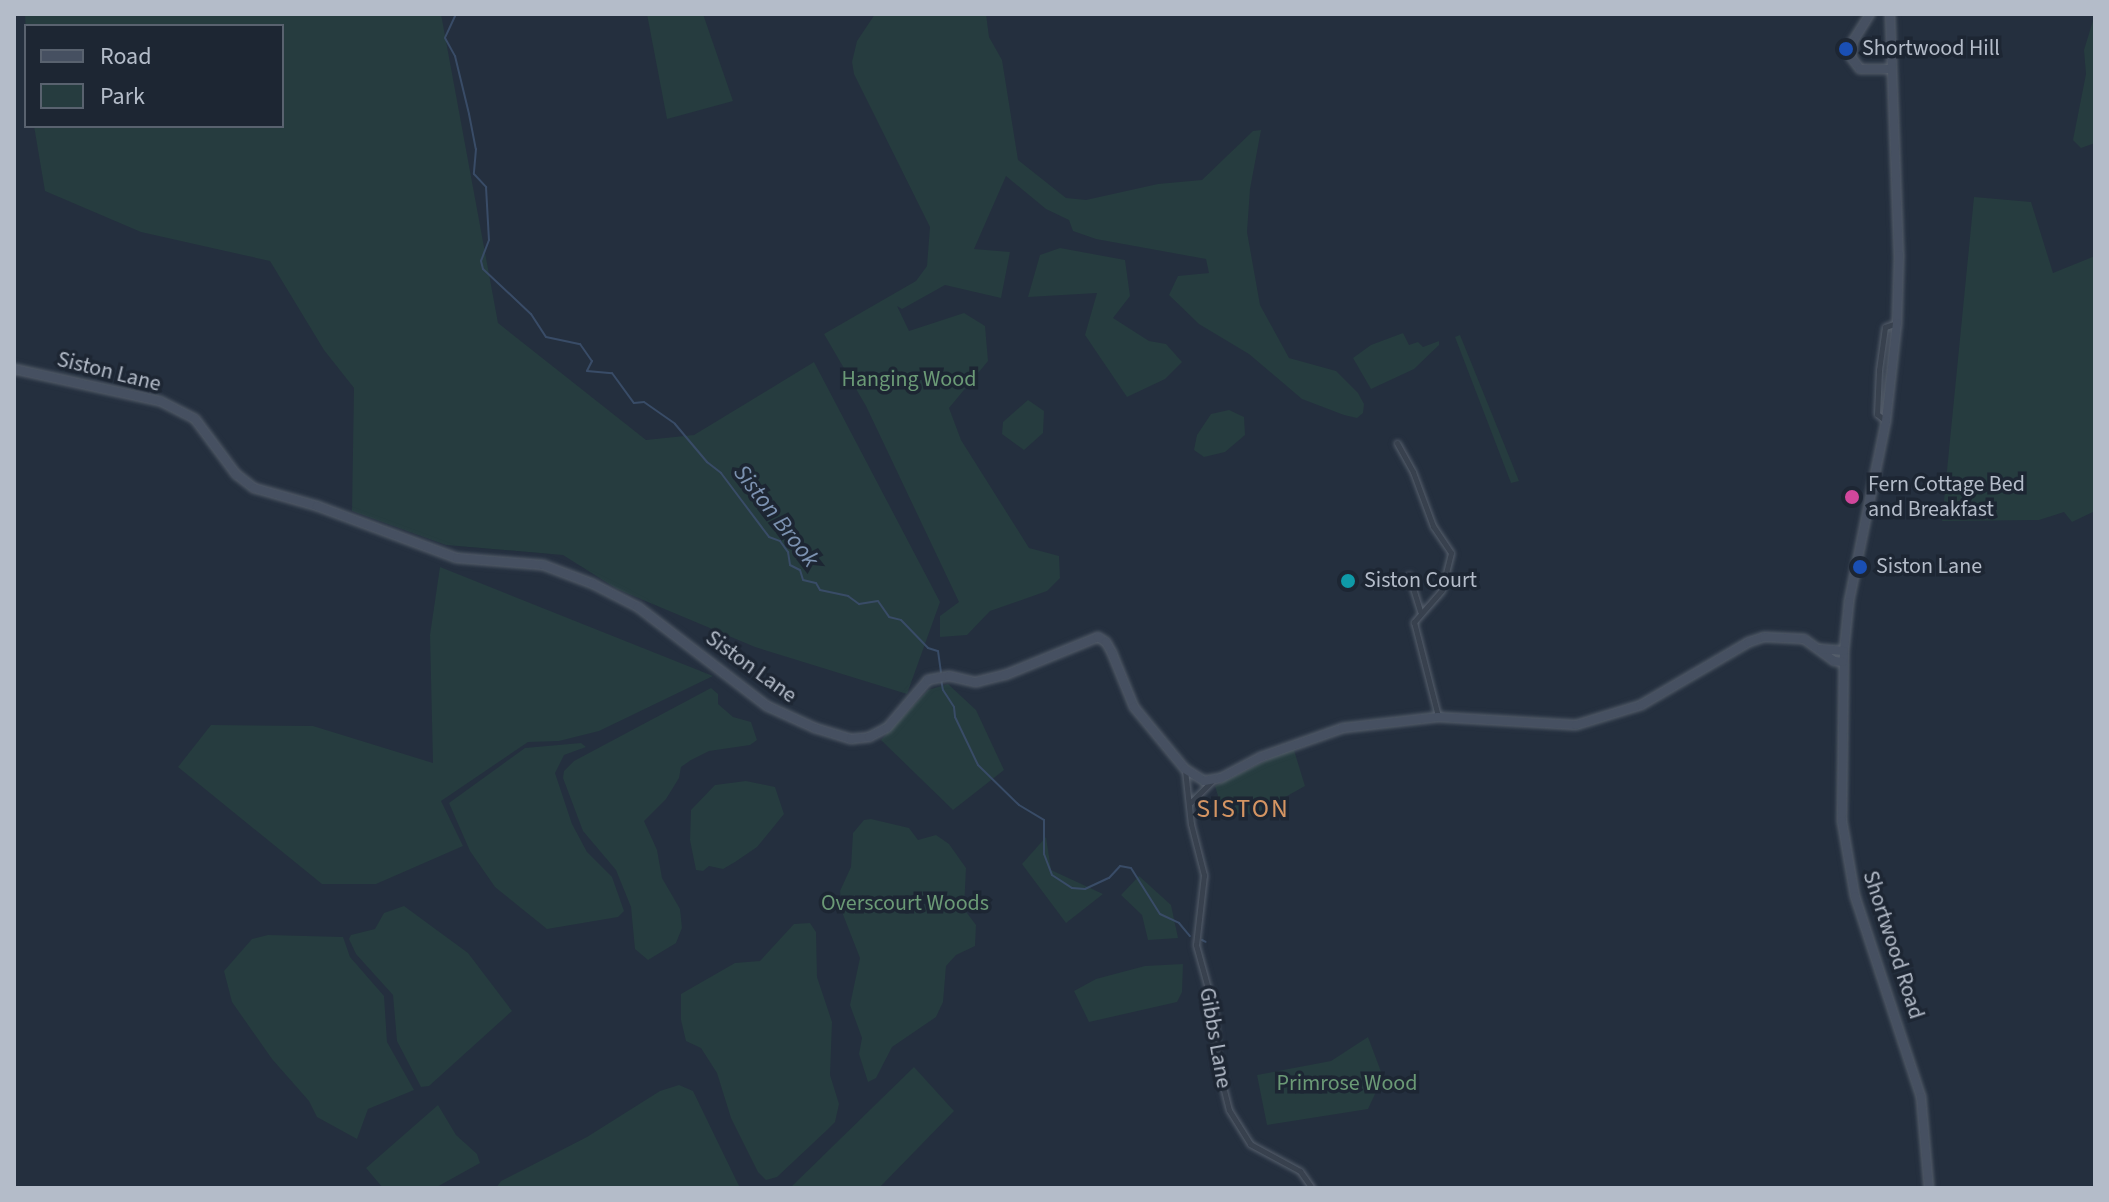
<!DOCTYPE html>
<style>
body{margin:0}
#map{position:relative;width:2109px;height:1202px;overflow:hidden;background:#242f3e;font-family:"Source Sans 3",sans-serif}
div>[style]{position:absolute}
[style*='--x']{left:calc(var(--x)*1px);top:calc(var(--y)*1px);width:calc(var(--w)*1px);rotate:calc(var(--a)*1deg)}
.green>*{inset:0;background:#263c3f}
.stream>*{height:2px;margin:-1px;padding:0 1px;transform-origin:1px;border-radius:1px;background:#394c67}
.roads{filter:drop-shadow(0 0 2px #565f6c) drop-shadow(0 0 2px #565f6c)}
.street>*{height:5px;margin:-2.5px;padding:0 2.5px;transform-origin:2.5px;border-radius:2.5px;background:#38414e}
.secondary>*{height:8px;margin:-4px;padding:0 4px;transform-origin:4px;border-radius:4px;background:#465061}
.dots>*{width:22px;height:22px;translate:-50% -50%;box-sizing:border-box;border:4px solid #1d2633;border-radius:50%}
span{translate:-50% -50%;white-space:nowrap;text-align:center;line-height:1.15;-webkit-text-stroke:7px #1d2633;paint-order:stroke}
.poi-label{font-size:22px;color:#b4bcc9}
.left{translate:0 -50%;text-align:left}
.street-label{font-size:22px;color:#b4bcc9}
.park-label{font-size:22px;color:#6b9a76}
.water-label{font-size:24px;color:#7c92b1;font-style:italic}
.quarter-label{font-size:26px;color:#d59563;letter-spacing:2px}
.frame{position:absolute;inset:0;border:16px solid #b4bcc9;pointer-events:none}
.legend{position:absolute;left:24px;top:24px;width:260px;height:104px;box-sizing:border-box;background:#1d2633;border:2px solid #59626f;margin:0;padding:10px 14px;list-style:none;font-size:24px;color:#b4bcc9}
.legend li{display:flex;align-items:center;gap:16px;height:40px}
.legend b{width:40px;border:2px solid #59626f}
</style>
<div id="map">
<div class="green">
<div style="clip-path:polygon(25px 14px,441px 14px,498px 323px,646px 440px,694px 435px,814px 362px,940px 602px,907px 694px,755px 647px,617px 589px,563px 555px,446px 545px,352px 511px,354px 388px,324px 350px,270px 261px,141px 232px,45px 191px,34px 126px,282px 126px,282px 26px,26px 26px,26px 34px)"></div>
<div style="clip-path:polygon(647px 14px,703px 14px,733px 101px,667px 119px)"></div>
<div style="clip-path:polygon(875px 14px,986px 14px,989px 37px,1002px 60px,1018px 160px,1066px 198px,1086px 200px,1158px 184px,1202px 180px,1253px 131px,1261px 130px,1250px 189px,1247px 232px,1260px 305px,1289px 358px,1336px 371px,1358px 393px,1364px 404px,1363px 413px,1357px 418px,1344px 415px,1302px 399px,1249px 354px,1199px 324px,1169px 295px,1178px 276px,1209px 273px,1206px 259px,1096px 239px,1073px 231px,1069px 220px,1046px 209px,1006px 176px,974px 249px,1010px 252px,1001px 298px,945px 285px,902px 309px,897px 306px,909px 331px,964px 313px,985px 326px,988px 361px,949px 408px,961px 440px,1029px 548px,1059px 556px,1060px 578px,1047px 591px,990px 611px,967px 635px,940px 637px,940px 616px,959px 602px,866px 406px,824px 334px,916px 281px,927px 266px,930px 227px,854px 74px,852px 62px,857px 41px)"></div>
<div style="clip-path:polygon(2095px 14px,2095px 143px,2081px 148px,2073px 140px,2086px 74px,2084px 50px)"></div>
<div style="clip-path:polygon(1974px 197px,2031px 202px,2053px 273px,2095px 256px,2095px 511px,2072px 522px,2064px 512px,2039px 520px,1942px 521px)"></div>
<div style="clip-path:polygon(1060px 248px,1125px 260px,1130px 296px,1113px 318px,1149px 341px,1166px 344px,1182px 362px,1165px 379px,1127px 397px,1085px 335px,1097px 293px,1028px 297px,1040px 255px)"></div>
<div style="clip-path:polygon(1403px 333px,1409px 345px,1418px 342px,1423px 347px,1439px 341px,1439px 345px,1414px 369px,1371px 389px,1353px 358px,1371px 345px)"></div>
<div style="clip-path:polygon(1460px 335px,1519px 481px,1511px 483px,1455px 337px)"></div>
<div style="clip-path:polygon(1028px 400px,1044px 411px,1043px 433px,1024px 450px,1002px 434px,1003px 422px)"></div>
<div style="clip-path:polygon(1229px 410px,1244px 417px,1245px 435px,1225px 452px,1204px 457px,1194px 450px,1197px 435px,1211px 414px)"></div>
<div style="clip-path:polygon(440px 567px,713px 676px,599px 731px,559px 741px,528px 742px,441px 801px,463px 846px,376px 884px,322px 884px,178px 767px,211px 725px,313px 726px,433px 763px,430px 635px)"></div>
<div style="clip-path:polygon(948px 684px,976px 710px,1004px 770px,953px 810px,881px 740px,928px 690px)"></div>
<div style="clip-path:polygon(711px 688px,718px 694px,718px 704px,733px 717px,751px 722px,757px 740px,750px 745px,709px 751px,691px 760px,681px 767px,679px 778px,666px 799px,644px 821px,657px 850px,662px 878px,680px 909px,682px 928px,676px 943px,648px 960px,635px 949px,631px 907px,616px 870px,583px 831px,563px 778px,564px 771px,574px 761px)"></div>
<div style="clip-path:polygon(581px 743px,586px 747px,564px 755px,555px 773px,572px 824px,587px 852px,612px 877px,624px 911px,618px 917px,547px 929px,495px 887px,470px 851px,449px 803px,525px 748px)"></div>
<div style="clip-path:polygon(1293px 747px,1305px 786px,1251px 816px,1245px 810px,1228px 818px,1222px 809px,1215px 786px)"></div>
<div style="clip-path:polygon(746px 781px,775px 787px,784px 814px,757px 847px,735px 862px,723px 869px,709px 866px,703px 871px,696px 870px,690px 840px,691px 810px,715px 785px)"></div>
<div style="clip-path:polygon(871px 819px,909px 828px,918px 840px,936px 835px,949px 844px,966px 868px,964px 909px,976px 925px,975px 946px,956px 955px,946px 966px,943px 1002px,936px 1017px,892px 1047px,876px 1078px,868px 1082px,859px 1054px,862px 1038px,850px 1005px,860px 958px,842px 912px,840px 891px,851px 867px,853px 833px,864px 820px)"></div>
<div style="clip-path:polygon(1046px 837px,1051px 870px,1103px 894px,1066px 923px,1022px 864px)"></div>
<div style="clip-path:polygon(1139px 876px,1171px 905px,1178px 938px,1148px 940px,1142px 915px,1121px 895px)"></div>
<div style="clip-path:polygon(404px 906px,468px 953px,512px 1011px,429px 1086px,421px 1087px,397px 1041px,393px 995px,356px 954px,349px 939px,351px 935px,375px 929px,384px 913px)"></div>
<div style="clip-path:polygon(810px 923px,816px 932px,817px 977px,832px 1022px,830px 1075px,839px 1104px,835px 1122px,827px 1130px,777px 1177px,766px 1180px,758px 1172px,731px 1118px,717px 1073px,701px 1048px,686px 1041px,681px 1020px,681px 994px,735px 963px,760px 961px,794px 924px)"></div>
<div style="clip-path:polygon(268px 935px,343px 937px,350px 957px,384px 996px,387px 1042px,414px 1090px,368px 1109px,357px 1139px,317px 1117px,309px 1101px,272px 1059px,232px 1002px,224px 971px,252px 939px)"></div>
<div style="clip-path:polygon(1183px 964px,1182px 992px,1177px 1002px,1089px 1022px,1074px 991px,1096px 979px,1145px 966px)"></div>
<div style="clip-path:polygon(1368px 1037px,1383px 1077px,1368px 1109px,1267px 1125px,1257px 1075px,1331px 1061px)"></div>
<div style="clip-path:polygon(914px 1067px,954px 1111px,879px 1188px,790px 1188px)"></div>
<div style="clip-path:polygon(679px 1085px,693px 1091px,740px 1188px,496px 1188px,501px 1181px,587px 1137px,660px 1091px)"></div>
<div style="clip-path:polygon(438px 1105px,456px 1135px,477px 1154px,480px 1163px,435px 1188px,383px 1188px,366px 1168px)"></div>
</div>
<div class="stream">
<div style="--x:456;--y:14;--w:26;--a:115"></div>
<div style="--x:445;--y:38;--w:21;--a:61"></div>
<div style="--x:455;--y:56;--w:60;--a:76.4"></div>
<div style="--x:469;--y:114;--w:36;--a:79"></div>
<div style="--x:476;--y:149;--w:25;--a:95"></div>
<div style="--x:474;--y:174;--w:18;--a:47"></div>
<div style="--x:486;--y:187;--w:53;--a:86.8"></div>
<div style="--x:489;--y:240;--w:22;--a:111"></div>
<div style="--x:481;--y:261;--w:8;--a:76"></div>
<div style="--x:483;--y:269;--w:66;--a:43.2"></div>
<div style="--x:531;--y:314;--w:27;--a:57"></div>
<div style="--x:546;--y:337;--w:35;--a:12"></div>
<div style="--x:580;--y:344;--w:21;--a:55"></div>
<div style="--x:592;--y:361;--w:11;--a:117"></div>
<div style="--x:587;--y:371;--w:25;--a:5"></div>
<div style="--x:612;--y:373;--w:37;--a:54"></div>
<div style="--x:634;--y:403;--w:10;--a:-6"></div>
<div style="--x:644;--y:402;--w:38;--a:35"></div>
<div style="--x:675;--y:424;--w:50;--a:49.9"></div>
<div style="--x:707;--y:462;--w:18;--a:38"></div>
<div style="--x:721;--y:473;--w:80;--a:53.1"></div>
<div style="--x:769;--y:537;--w:12;--a:20"></div>
<div style="--x:780;--y:541;--w:14;--a:54"></div>
<div style="--x:788;--y:552;--w:13;--a:81"></div>
<div style="--x:790;--y:565;--w:11;--a:27"></div>
<div style="--x:800;--y:570;--w:10;--a:73"></div>
<div style="--x:803;--y:580;--w:13;--a:13"></div>
<div style="--x:816;--y:583;--w:8;--a:60"></div>
<div style="--x:820;--y:590;--w:29;--a:12"></div>
<div style="--x:848;--y:596;--w:14;--a:36"></div>
<div style="--x:859;--y:604;--w:19;--a:-9"></div>
<div style="--x:878;--y:601;--w:19;--a:55"></div>
<div style="--x:889;--y:617;--w:12;--a:14"></div>
<div style="--x:901;--y:620;--w:39;--a:46"></div>
<div style="--x:928;--y:648;--w:10;--a:17"></div>
<div style="--x:938;--y:651;--w:21;--a:82"></div>
<div style="--x:941;--y:679;--w:11;--a:80"></div>
<div style="--x:943;--y:690;--w:20;--a:57"></div>
<div style="--x:954;--y:707;--w:10;--a:84"></div>
<div style="--x:955;--y:717;--w:53;--a:64.4"></div>
<div style="--x:978;--y:765;--w:57;--a:44.3"></div>
<div style="--x:1019;--y:805;--w:29;--a:31"></div>
<div style="--x:1044;--y:820;--w:34;--a:90"></div>
<div style="--x:1044;--y:854;--w:22;--a:69"></div>
<div style="--x:1052;--y:875;--w:24;--a:33"></div>
<div style="--x:1072;--y:888;--w:13;--a:4"></div>
<div style="--x:1085;--y:889;--w:26;--a:-25"></div>
<div style="--x:1109;--y:878;--w:16;--a:-47"></div>
<div style="--x:1120;--y:866;--w:11;--a:10"></div>
<div style="--x:1131;--y:868;--w:54;--a:57.8"></div>
<div style="--x:1160;--y:914;--w:21;--a:25"></div>
<div style="--x:1179;--y:923;--w:17;--a:50"></div>
<div style="--x:1202;--y:940;--w:4;--a:27"></div>
</div>
<div class="roads">
<div class="street">
<div style="--x:1886;--y:421;--w:11;--a:-142"></div>
<div style="--x:1877;--y:414;--w:44;--a:-87.4"></div>
<div style="--x:1879;--y:370;--w:43;--a:-82.1"></div>
<div style="--x:1885;--y:327;--w:13;--a:-18"></div>
<div style="--x:1397;--y:443;--w:33;--a:61"></div>
<div style="--x:1413;--y:472;--w:58;--a:69.7"></div>
<div style="--x:1433;--y:526;--w:32;--a:56"></div>
<div style="--x:1451;--y:553;--w:38;--a:104"></div>
<div style="--x:1442;--y:590;--w:43;--a:131.2"></div>
<div style="--x:1414;--y:622;--w:97;--a:75.7"></div>
<div style="--x:1409;--y:575;--w:38;--a:73"></div>
<div style="--x:1185;--y:770;--w:54;--a:83.7"></div>
<div style="--x:1191;--y:824;--w:53;--a:75.7"></div>
<div style="--x:1204;--y:875;--w:70;--a:96.5"></div>
<div style="--x:1196;--y:945;--w:67;--a:74.5"></div>
<div style="--x:1214;--y:1010;--w:52;--a:86.7"></div>
<div style="--x:1217;--y:1062;--w:49;--a:76"></div>
<div style="--x:1229;--y:1110;--w:40;--a:58"></div>
<div style="--x:1250;--y:1144;--w:57;--a:28.4"></div>
<div style="--x:1300;--y:1171;--w:21;--a:55"></div>
<div style="--x:1191;--y:802;--w:30;--a:-45"></div>
</div>
<div class="secondary">
<div style="--x:1870;--y:14;--w:32;--a:122"></div>
<div style="--x:1853;--y:41;--w:16;--a:97"></div>
<div style="--x:1851;--y:57;--w:15;--a:53"></div>
<div style="--x:1860;--y:69;--w:30;--a:0"></div>
<div style="--x:1890;--y:14;--w:241;--a:87.9"></div>
<div style="--x:1899;--y:255;--w:68;--a:91.7"></div>
<div style="--x:1897;--y:323;--w:99;--a:96.4"></div>
<div style="--x:1886;--y:421;--w:185;--a:101.6"></div>
<div style="--x:1849;--y:602;--w:49;--a:95.8"></div>
<div style="--x:1844;--y:651;--w:170;--a:90.7"></div>
<div style="--x:1842;--y:821;--w:76;--a:80.2"></div>
<div style="--x:1855;--y:896;--w:212;--a:71.8"></div>
<div style="--x:1921;--y:1097;--w:91;--a:85"></div>
<div style="--x:14;--y:369;--w:149;--a:12.4"></div>
<div style="--x:160;--y:401;--w:39;--a:27"></div>
<div style="--x:195;--y:419;--w:69;--a:53.3"></div>
<div style="--x:236;--y:474;--w:23;--a:38"></div>
<div style="--x:254;--y:488;--w:66;--a:15.9"></div>
<div style="--x:317;--y:506;--w:149;--a:20.4"></div>
<div style="--x:457;--y:558;--w:86;--a:4.7"></div>
<div style="--x:543;--y:565;--w:53;--a:20.8"></div>
<div style="--x:593;--y:584;--w:51;--a:27.1"></div>
<div style="--x:638;--y:607;--w:163;--a:37.5"></div>
<div style="--x:767;--y:706;--w:53;--a:24.6"></div>
<div style="--x:815;--y:728;--w:38;--a:17"></div>
<div style="--x:851;--y:739;--w:18;--a:-6"></div>
<div style="--x:869;--y:737;--w:20;--a:-27"></div>
<div style="--x:887;--y:728;--w:63;--a:-49.5"></div>
<div style="--x:928;--y:680;--w:21;--a:-11"></div>
<div style="--x:949;--y:676;--w:28;--a:13"></div>
<div style="--x:976;--y:682;--w:30;--a:-14"></div>
<div style="--x:1005;--y:675;--w:100;--a:-22.2"></div>
<div style="--x:1098;--y:637;--w:9;--a:32"></div>
<div style="--x:1106;--y:642;--w:13;--a:61"></div>
<div style="--x:1112;--y:653;--w:58;--a:67.8"></div>
<div style="--x:1134;--y:707;--w:80;--a:50.6"></div>
<div style="--x:1185;--y:769;--w:22;--a:32"></div>
<div style="--x:1204;--y:781;--w:17;--a:-10"></div>
<div style="--x:1221;--y:778;--w:45;--a:-27.7"></div>
<div style="--x:1261;--y:757;--w:87;--a:-19.5"></div>
<div style="--x:1343;--y:728;--w:96;--a:-6.6"></div>
<div style="--x:1438;--y:717;--w:138;--a:3.3"></div>
<div style="--x:1576;--y:725;--w:68;--a:-17.1"></div>
<div style="--x:1641;--y:705;--w:125;--a:-30.3"></div>
<div style="--x:1749;--y:642;--w:16;--a:-18"></div>
<div style="--x:1764;--y:637;--w:40;--a:2.9"></div>
<div style="--x:1804;--y:639;--w:37;--a:36"></div>
<div style="--x:1834;--y:661;--w:9;--a:6"></div>
<div style="--x:1821;--y:649;--w:23;--a:5"></div>
</div>
</div>
<div class="dots">
<div style="left:1846px;top:49px;background:#1a4fb4"></div>
<div style="left:1852px;top:497px;background:#d1479c"></div>
<div style="left:1860px;top:567px;background:#1a4fb4"></div>
<div style="left:1348px;top:581px;background:#0f9aa8"></div>
</div>
<div class="poi-label">
<span class="left" style="left:1862px;top:49px">Shortwood Hill</span>
<span class="left" style="left:1868px;top:497px">Fern Cottage Bed<br>and Breakfast</span>
<span class="left" style="left:1876px;top:567px">Siston Lane</span>
<span class="left" style="left:1364px;top:581px">Siston Court</span>
</div>
<div class="street-label">
<span style="left:109px;top:372px;rotate:14deg">Siston Lane</span>
<span style="left:751px;top:667px;rotate:36deg">Siston Lane</span>
<span style="left:1893px;top:945px;rotate:72deg">Shortwood Road</span>
<span style="left:1215px;top:1038px;rotate:80deg">Gibbs Lane</span>
</div>
<div class="park-label">
<span style="left:909px;top:380px">Hanging Wood</span>
<span style="left:905px;top:904px">Overscourt Woods</span>
<span style="left:1347px;top:1084px">Primrose Wood</span>
</div>
<div class="water-label">
<span style="left:776px;top:516px;rotate:52deg">Siston Brook</span>
</div>
<div class="quarter-label">
<span style="left:1243px;top:809px">SISTON</span>
</div>
<div class="frame"></div>
<ul class="legend">
<li><b style="height:10px;background:#465061"></b>Road</li>
<li><b style="height:22px;background:#263c3f"></b>Park</li>
</ul>
</div>
